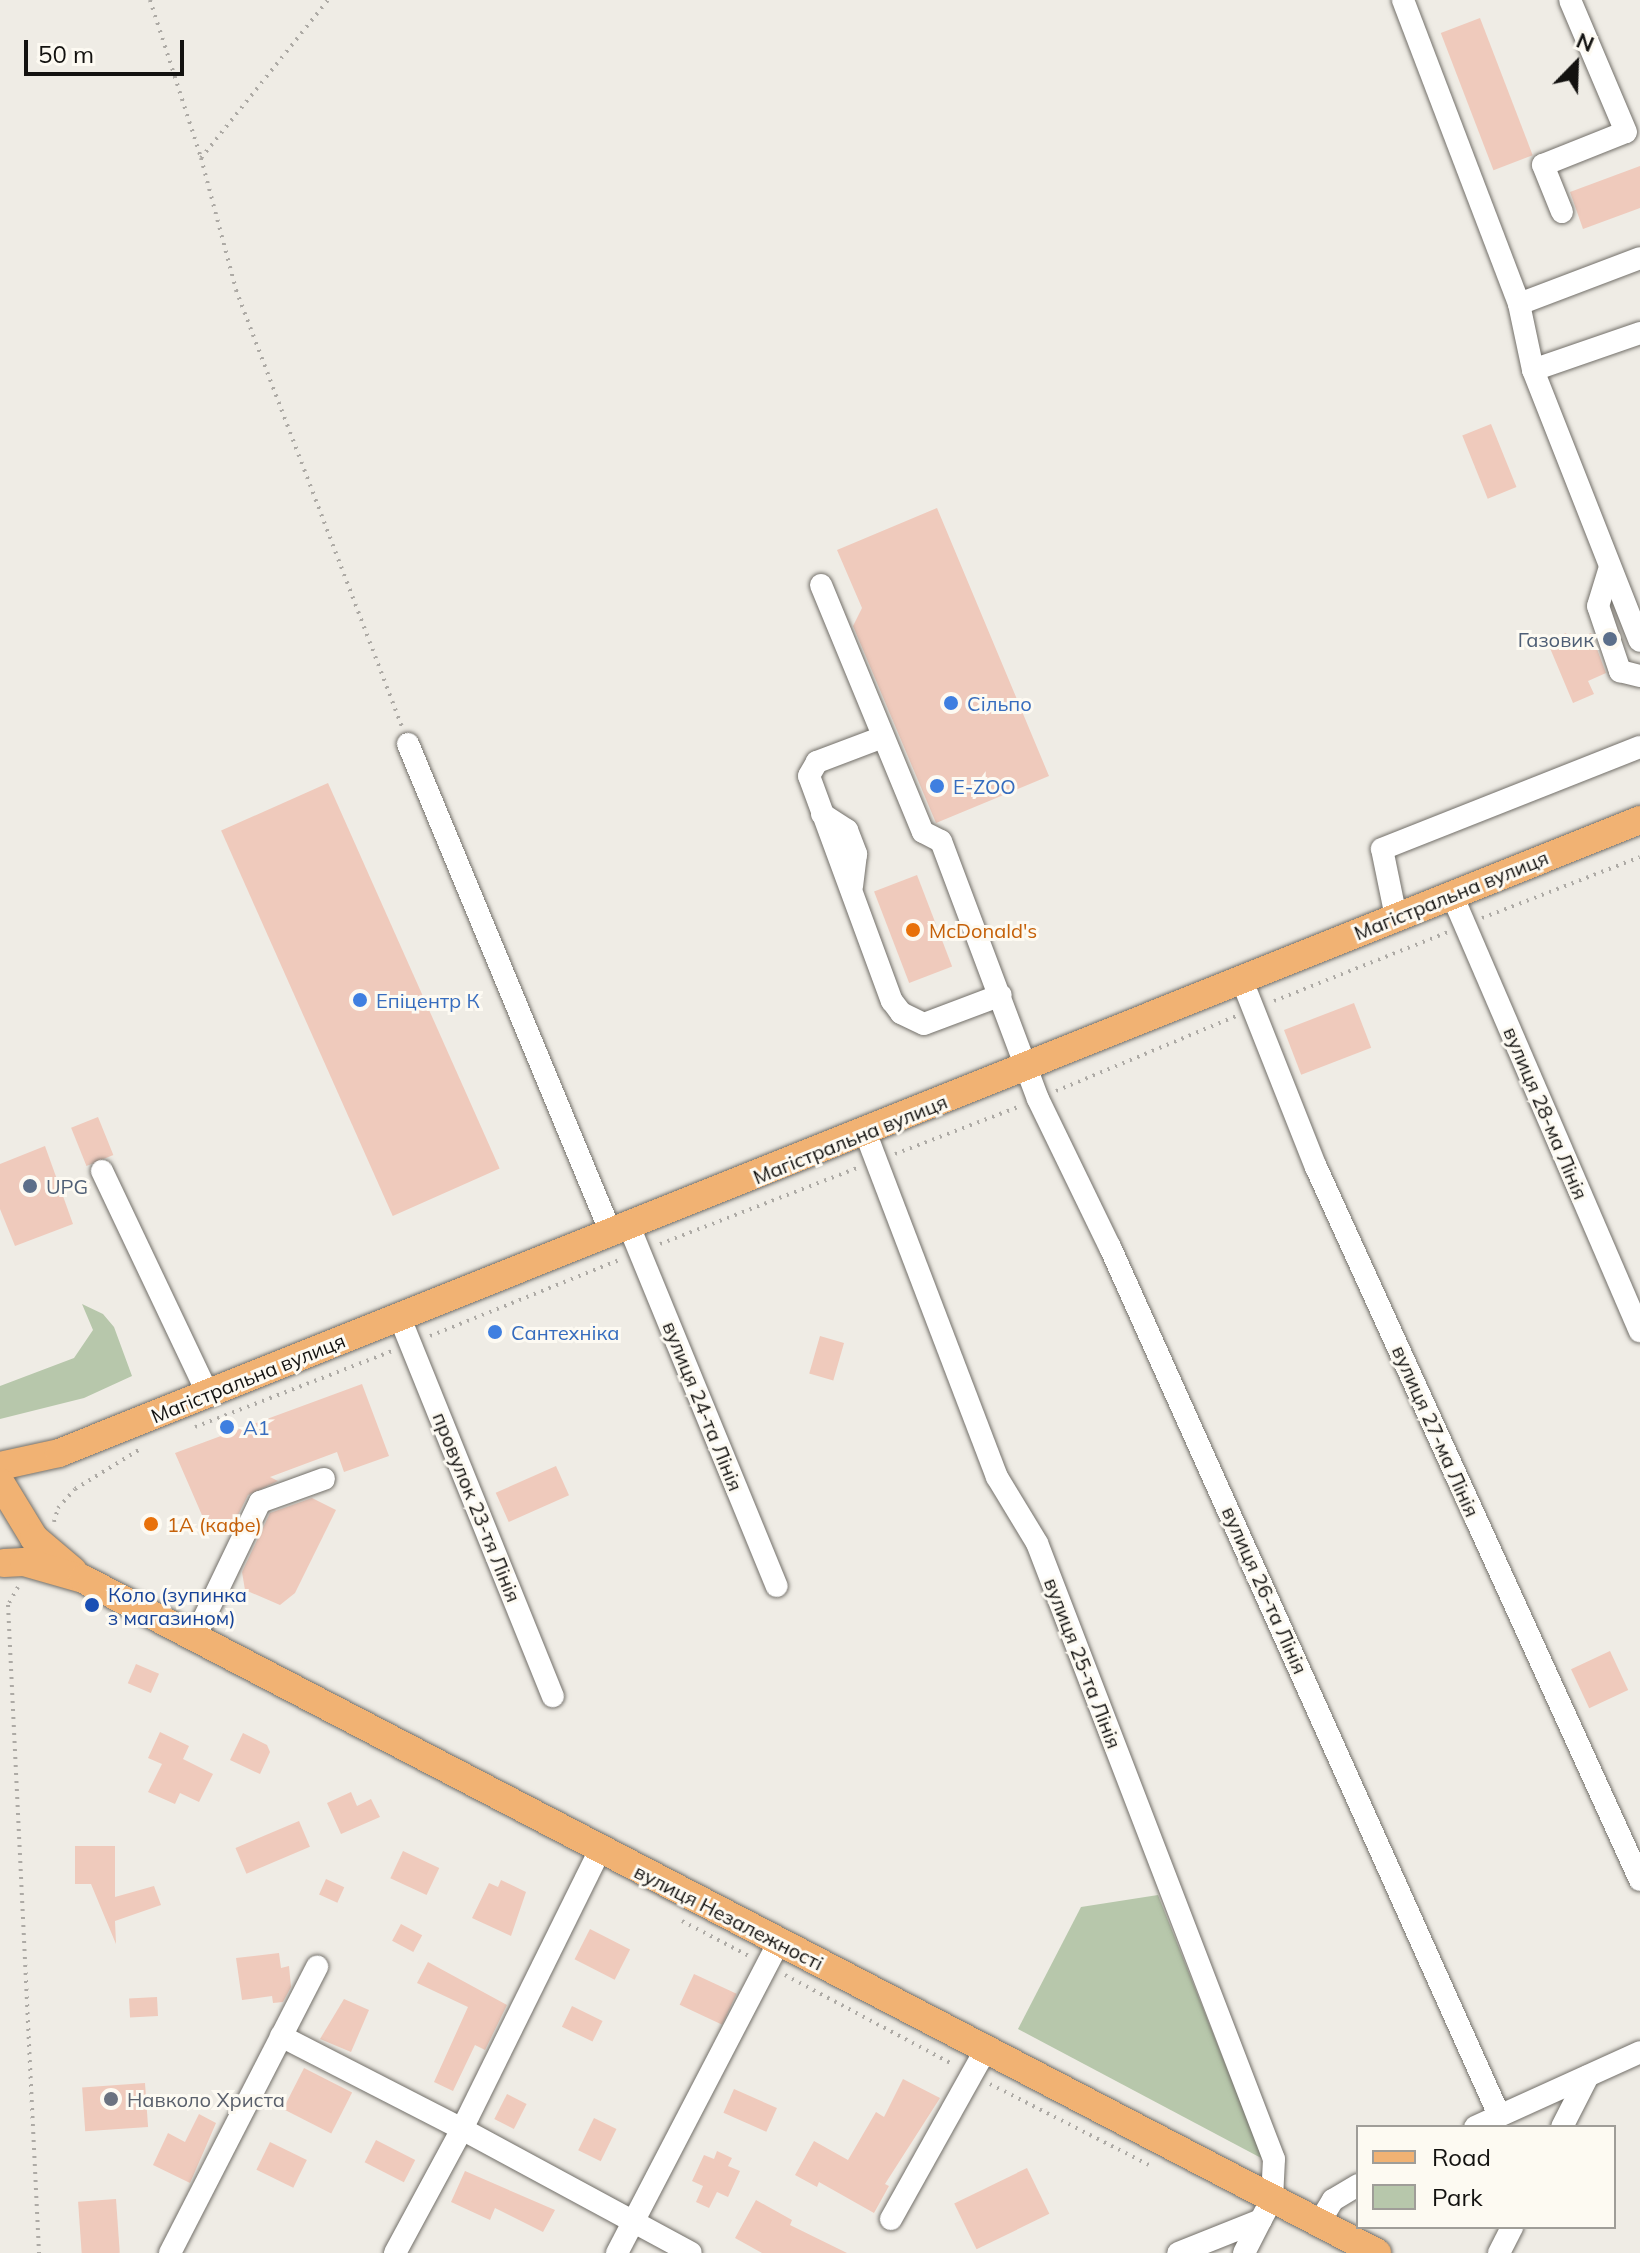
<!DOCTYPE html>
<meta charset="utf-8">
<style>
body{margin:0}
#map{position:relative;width:1640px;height:2253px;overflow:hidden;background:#efece5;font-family:Mulish,sans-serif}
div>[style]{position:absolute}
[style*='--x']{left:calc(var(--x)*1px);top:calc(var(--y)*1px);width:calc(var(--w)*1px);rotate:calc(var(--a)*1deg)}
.green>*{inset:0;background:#b7c7ab}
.building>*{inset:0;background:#efcabc;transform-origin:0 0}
.path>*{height:4px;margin-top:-2px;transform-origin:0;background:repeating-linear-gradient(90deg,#adaaa5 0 2px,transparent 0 8px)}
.roads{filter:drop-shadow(0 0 2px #726f69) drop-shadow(0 0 2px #726f69)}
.minor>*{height:22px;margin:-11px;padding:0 11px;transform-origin:11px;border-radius:11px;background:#fff}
.major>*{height:28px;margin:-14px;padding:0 14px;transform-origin:14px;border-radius:14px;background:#f1b273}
.dots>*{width:22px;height:22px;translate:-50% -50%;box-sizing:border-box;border:4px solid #fdfaf2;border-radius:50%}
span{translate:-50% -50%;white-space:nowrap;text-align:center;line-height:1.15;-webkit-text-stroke:6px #fdfaf2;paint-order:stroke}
.service-label{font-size:20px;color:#4e5e75}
.right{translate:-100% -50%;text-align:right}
.left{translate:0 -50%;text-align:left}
.shop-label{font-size:20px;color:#366cbe}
.street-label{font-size:20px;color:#131210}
.food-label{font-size:20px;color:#c56008}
.transit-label{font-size:20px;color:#164399}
.worship-label{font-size:20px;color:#5b616d}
.legend{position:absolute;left:1356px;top:2125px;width:260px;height:104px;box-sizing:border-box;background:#fdfaf2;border:2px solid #9f9d98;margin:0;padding:10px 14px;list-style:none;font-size:24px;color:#131210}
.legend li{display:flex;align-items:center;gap:16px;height:40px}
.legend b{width:40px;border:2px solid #9f9d98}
.north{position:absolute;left:1536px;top:24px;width:80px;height:80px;-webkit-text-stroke:6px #fdfaf2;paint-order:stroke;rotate:23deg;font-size:22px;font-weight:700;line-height:32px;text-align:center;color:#131210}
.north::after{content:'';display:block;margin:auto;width:28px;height:36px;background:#131210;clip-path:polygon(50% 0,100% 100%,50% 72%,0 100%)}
.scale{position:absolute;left:24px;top:40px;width:160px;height:36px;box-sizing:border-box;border:4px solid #131210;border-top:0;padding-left:10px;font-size:24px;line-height:28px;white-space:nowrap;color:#131210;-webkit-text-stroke:6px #fdfaf2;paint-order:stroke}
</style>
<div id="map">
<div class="green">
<div style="clip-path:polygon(82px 1304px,103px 1314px,114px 1327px,132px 1376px,84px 1398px,0 1419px,0 1386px,74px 1358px,93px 1330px)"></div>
<div style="clip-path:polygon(1158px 1895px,1263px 2159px,1018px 2029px,1081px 1907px)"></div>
</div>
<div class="building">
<div style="left:1480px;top:18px;width:147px;height:42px;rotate:69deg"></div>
<div style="clip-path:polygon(1640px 166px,1640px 208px,1583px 229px,1570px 192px)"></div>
<div style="left:1491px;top:424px;width:68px;height:31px;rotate:68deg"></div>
<div style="clip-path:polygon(937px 508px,1049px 776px,936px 823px,853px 626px,862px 608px,837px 550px)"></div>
<div style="clip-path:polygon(1566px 633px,1570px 642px,1591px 633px,1606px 673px,1588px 681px,1594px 694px,1573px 703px,1547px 641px)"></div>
<div style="left:328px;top:783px;width:422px;height:117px;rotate:66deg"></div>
<div style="left:917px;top:875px;width:98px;height:46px;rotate:69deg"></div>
<div style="left:1354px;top:1003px;width:48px;height:75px;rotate:69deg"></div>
<div style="left:98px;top:1117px;width:41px;height:29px;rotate:68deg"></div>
<div style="clip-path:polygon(45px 1146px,73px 1224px,15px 1246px,0 1209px,0 1164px)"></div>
<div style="left:820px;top:1336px;width:25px;height:39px;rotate:16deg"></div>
<div style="clip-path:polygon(362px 1384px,389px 1456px,344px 1472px,337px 1452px,270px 1477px,278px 1481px,248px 1495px,236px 1519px,208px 1529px,175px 1453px)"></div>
<div style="left:556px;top:1466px;width:32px;height:66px;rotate:66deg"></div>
<div style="clip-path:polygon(312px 1498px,336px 1510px,295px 1593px,280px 1605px,245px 1590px,242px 1572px,270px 1513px)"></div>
<div style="left:1610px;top:1651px;width:43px;height:43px;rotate:65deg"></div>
<div style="left:136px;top:1664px;width:25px;height:21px;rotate:23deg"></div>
<div style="clip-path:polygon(160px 1732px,189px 1746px,183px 1759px,213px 1774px,199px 1802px,180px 1793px,175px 1804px,148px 1792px,162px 1764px,148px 1758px)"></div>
<div style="clip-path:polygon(243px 1733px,267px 1745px,270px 1752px,260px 1774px,230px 1760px)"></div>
<div style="clip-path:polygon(351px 1792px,357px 1806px,371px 1799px,380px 1817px,341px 1834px,327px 1803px)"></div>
<div style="left:299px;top:1821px;width:28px;height:69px;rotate:67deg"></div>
<div style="clip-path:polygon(75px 1846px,115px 1846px,115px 1897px,154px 1886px,161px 1905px,115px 1921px,116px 1944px,91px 1884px,75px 1884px)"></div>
<div style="left:403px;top:1851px;width:40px;height:30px;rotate:25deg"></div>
<div style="left:326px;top:1879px;width:20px;height:17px;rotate:24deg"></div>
<div style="clip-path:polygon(501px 1880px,526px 1892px,511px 1936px,472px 1918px,489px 1883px,498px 1887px)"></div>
<div style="left:401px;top:1924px;width:24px;height:19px;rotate:28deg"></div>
<div style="left:590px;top:1929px;width:45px;height:34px;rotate:27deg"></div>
<div style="clip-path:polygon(279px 1953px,281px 1968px,289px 1966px,291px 1987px,283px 2002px,273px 2003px,272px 1996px,242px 2000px,236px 1958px)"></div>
<div style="clip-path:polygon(428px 1962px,507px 2005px,485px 2050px,475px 2045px,453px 2091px,434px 2082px,468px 2007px,417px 1983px)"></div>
<div style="left:694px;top:1974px;width:47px;height:34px;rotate:25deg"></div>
<div style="left:157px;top:1997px;width:19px;height:28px;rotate:87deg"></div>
<div style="clip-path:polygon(344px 1999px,369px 2010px,351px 2052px,320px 2039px)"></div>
<div style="left:572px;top:2006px;width:34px;height:23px;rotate:26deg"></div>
<div style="left:304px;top:2068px;width:54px;height:46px;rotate:27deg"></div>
<div style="clip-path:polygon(903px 2079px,940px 2098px,885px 2184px,889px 2186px,874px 2213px,819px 2182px,817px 2187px,795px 2175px,814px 2141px,848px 2160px,876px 2112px,884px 2117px)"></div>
<div style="left:145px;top:2083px;width:44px;height:63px;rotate:86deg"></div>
<div style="left:734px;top:2089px;width:47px;height:26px;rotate:24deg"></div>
<div style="left:507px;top:2094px;width:22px;height:28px;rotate:27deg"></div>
<div style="clip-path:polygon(199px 2114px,216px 2123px,190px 2183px,153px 2165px,168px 2133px,185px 2142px)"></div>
<div style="left:594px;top:2118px;width:25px;height:36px;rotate:26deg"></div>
<div style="left:376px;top:2140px;width:44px;height:25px;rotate:27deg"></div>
<div style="left:270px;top:2142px;width:41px;height:31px;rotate:26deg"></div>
<div style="clip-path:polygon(717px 2151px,732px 2158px,728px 2166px,740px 2171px,728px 2197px,717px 2192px,709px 2208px,696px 2202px,703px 2186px,692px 2181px,704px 2155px,714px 2159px)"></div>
<div style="left:1027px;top:2168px;width:51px;height:81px;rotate:64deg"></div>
<div style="clip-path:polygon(465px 2171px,555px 2210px,543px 2232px,495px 2208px,490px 2220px,451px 2202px)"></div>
<div style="left:116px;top:2199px;width:54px;height:38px;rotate:86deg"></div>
<div style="clip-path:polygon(756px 2200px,792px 2220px,790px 2225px,847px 2253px,762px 2253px,735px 2238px)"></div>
</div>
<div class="path">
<div style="--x:150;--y:0;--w:166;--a:72.1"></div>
<div style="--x:201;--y:158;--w:137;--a:75.1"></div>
<div style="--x:236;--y:290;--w:467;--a:69.2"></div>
<div style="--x:201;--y:158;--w:203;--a:-51.2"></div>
<div style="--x:1482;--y:918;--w:169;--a:-21.1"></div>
<div style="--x:1274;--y:1001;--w:187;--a:-21.6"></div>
<div style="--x:1056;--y:1091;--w:195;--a:-22.6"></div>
<div style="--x:895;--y:1154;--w:132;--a:-20.9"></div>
<div style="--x:660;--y:1244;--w:211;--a:-21.1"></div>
<div style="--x:430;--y:1336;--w:207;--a:-21.9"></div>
<div style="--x:195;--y:1427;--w:211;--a:-21.1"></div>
<div style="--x:54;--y:1522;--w:15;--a:-74"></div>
<div style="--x:58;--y:1508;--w:25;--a:-48"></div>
<div style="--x:75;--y:1489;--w:79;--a:-31.5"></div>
<div style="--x:18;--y:1587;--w:21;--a:119"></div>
<div style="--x:8;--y:1605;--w:649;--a:87.26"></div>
<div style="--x:682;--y:1921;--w:76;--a:27.6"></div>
<div style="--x:785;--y:1975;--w:191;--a:28"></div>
<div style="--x:990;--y:2084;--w:183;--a:27"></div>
</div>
<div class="roads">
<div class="minor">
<div style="--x:1403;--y:0;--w:325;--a:69.1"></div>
<div style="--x:1519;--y:304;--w:67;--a:78"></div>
<div style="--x:1533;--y:370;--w:291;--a:68.5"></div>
<div style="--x:1562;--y:212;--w:51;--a:-112"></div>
<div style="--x:1543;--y:165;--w:89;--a:-21.7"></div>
<div style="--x:1626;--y:132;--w:143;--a:-113"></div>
<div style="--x:1519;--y:304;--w:129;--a:-20.8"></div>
<div style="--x:1533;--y:370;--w:113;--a:-19.1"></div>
<div style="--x:1610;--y:567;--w:41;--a:107.1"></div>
<div style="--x:1598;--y:606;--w:69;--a:71.3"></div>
<div style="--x:1620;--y:671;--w:21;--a:14"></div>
<div style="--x:821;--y:585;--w:267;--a:67.6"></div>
<div style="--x:923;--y:832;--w:20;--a:27"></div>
<div style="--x:941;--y:841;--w:276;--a:69.4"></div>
<div style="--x:1038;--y:1099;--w:165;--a:64.1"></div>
<div style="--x:1110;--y:1247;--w:951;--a:65.86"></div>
<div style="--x:883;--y:737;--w:71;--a:159.3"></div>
<div style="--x:817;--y:762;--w:16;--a:120"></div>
<div style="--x:809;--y:776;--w:240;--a:69.8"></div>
<div style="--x:892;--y:1001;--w:15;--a:53"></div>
<div style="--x:901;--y:1013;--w:25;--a:26"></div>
<div style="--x:924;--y:1024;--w:82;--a:-20.6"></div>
<div style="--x:408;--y:744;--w:529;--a:67.46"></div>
<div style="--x:822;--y:814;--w:30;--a:33"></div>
<div style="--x:847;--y:830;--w:26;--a:69"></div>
<div style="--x:856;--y:854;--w:32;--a:97"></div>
<div style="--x:1452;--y:895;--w:475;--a:66.7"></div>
<div style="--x:1396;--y:917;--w:69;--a:-101.6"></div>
<div style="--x:1382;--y:849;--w:277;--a:-21.6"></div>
<div style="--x:1241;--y:978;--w:203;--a:68.4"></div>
<div style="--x:1316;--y:1167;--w:783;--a:65.56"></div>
<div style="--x:866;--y:1134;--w:367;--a:69.1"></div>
<div style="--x:997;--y:1477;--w:77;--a:58.8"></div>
<div style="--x:1037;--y:1543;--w:660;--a:68.96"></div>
<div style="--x:1274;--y:2159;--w:40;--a:92.9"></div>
<div style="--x:1272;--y:2199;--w:24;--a:118"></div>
<div style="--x:1261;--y:2220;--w:89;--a:158.3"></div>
<div style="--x:102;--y:1171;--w:247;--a:64.6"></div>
<div style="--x:629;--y:1226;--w:389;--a:67.7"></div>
<div style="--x:400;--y:1318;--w:408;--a:68"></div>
<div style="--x:195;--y:1637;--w:150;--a:-64.3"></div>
<div style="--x:260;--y:1502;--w:68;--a:-19.8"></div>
<div style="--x:281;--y:2036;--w:203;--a:27.2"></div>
<div style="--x:462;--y:2129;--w:311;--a:-63.7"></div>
<div style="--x:1475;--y:2127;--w:181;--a:-24.4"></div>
<div style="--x:1562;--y:2127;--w:57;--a:-63"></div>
<div style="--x:891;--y:2219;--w:193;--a:-60.8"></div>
<div style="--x:1319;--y:2223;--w:27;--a:-59"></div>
<div style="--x:1333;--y:2200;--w:29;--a:-31"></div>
<div style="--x:170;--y:2253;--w:322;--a:-62.8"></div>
<div style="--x:395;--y:2253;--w:141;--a:-61.6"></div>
<div style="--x:462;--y:2129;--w:260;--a:28.4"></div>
<div style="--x:617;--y:2253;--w:351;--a:-62.5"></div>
<div style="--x:1244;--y:2253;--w:37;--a:-63"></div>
<div style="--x:1499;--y:2253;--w:29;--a:-63"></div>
</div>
<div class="major">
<div style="--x:0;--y:1466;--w:60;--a:-12.4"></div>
<div style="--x:59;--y:1453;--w:1703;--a:-21.82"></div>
<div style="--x:0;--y:1482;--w:66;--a:58.7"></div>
<div style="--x:34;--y:1538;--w:51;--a:40.2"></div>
<div style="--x:4;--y:1563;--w:20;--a:-3"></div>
<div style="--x:24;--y:1562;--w:61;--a:16.1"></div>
<div style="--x:83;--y:1579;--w:1459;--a:27.51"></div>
</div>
</div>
<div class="dots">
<div style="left:1610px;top:639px;background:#5c6f8a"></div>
<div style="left:951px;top:703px;background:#3f7fe0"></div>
<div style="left:937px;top:786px;background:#3f7fe0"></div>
<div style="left:913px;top:930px;background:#e8710a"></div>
<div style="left:360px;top:1000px;background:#3f7fe0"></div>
<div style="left:30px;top:1186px;background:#5c6f8a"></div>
<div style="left:495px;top:1332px;background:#3f7fe0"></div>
<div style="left:227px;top:1427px;background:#3f7fe0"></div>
<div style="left:151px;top:1524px;background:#e8710a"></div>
<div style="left:92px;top:1605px;background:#1a4fb4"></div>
<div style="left:111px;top:2099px;background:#6b7280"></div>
</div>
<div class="service-label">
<span class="right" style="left:1594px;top:639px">Газовик</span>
<span class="left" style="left:46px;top:1186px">UPG</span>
</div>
<div class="shop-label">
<span class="left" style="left:967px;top:703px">Сільпо</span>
<span class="left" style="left:953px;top:786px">E-ZOO</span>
<span class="left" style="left:376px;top:1000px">Епіцентр К</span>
<span class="left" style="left:511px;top:1332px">Сантехніка</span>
<span class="left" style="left:243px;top:1427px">А1</span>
</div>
<div class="street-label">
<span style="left:1451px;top:895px;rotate:-22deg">Магістральна вулиця</span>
<span style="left:1546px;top:1113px;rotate:67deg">вулиця 28-ма Лінія</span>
<span style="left:850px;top:1139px;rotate:-22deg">Магістральна вулиця</span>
<span style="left:248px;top:1378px;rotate:-22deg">Магістральна вулиця</span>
<span style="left:703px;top:1406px;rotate:68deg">вулиця 24-та Лінія</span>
<span style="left:1436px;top:1431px;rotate:66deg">вулиця 27-ма Лінія</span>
<span style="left:477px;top:1507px;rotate:68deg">провулок 23-тя Лінія</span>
<span style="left:1265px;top:1590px;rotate:66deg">вулиця 26-та Лінія</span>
<span style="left:1083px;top:1663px;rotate:69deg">вулиця 25-та Лінія</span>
<span style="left:729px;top:1917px;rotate:27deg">вулиця Незалежності</span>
</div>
<div class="food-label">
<span class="left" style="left:929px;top:930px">McDonald's</span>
<span class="left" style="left:167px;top:1524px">1А (кафе)</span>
</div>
<div class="transit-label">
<span class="left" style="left:108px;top:1606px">Коло (зупинка<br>з магазином)</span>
</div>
<div class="worship-label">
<span class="left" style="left:127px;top:2099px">Навколо Христа</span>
</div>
<ul class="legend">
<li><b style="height:10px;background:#f1b273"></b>Road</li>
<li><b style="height:22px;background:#b7c7ab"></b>Park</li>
</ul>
<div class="north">N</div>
<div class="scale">50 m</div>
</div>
